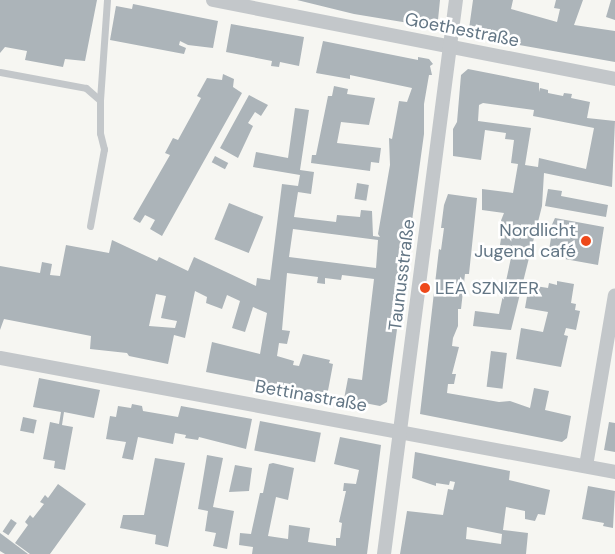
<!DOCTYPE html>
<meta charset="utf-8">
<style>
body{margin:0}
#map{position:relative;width:615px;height:554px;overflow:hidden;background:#f6f6f2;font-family:"DM Sans",sans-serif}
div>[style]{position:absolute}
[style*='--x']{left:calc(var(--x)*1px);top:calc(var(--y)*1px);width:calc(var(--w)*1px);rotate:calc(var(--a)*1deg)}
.building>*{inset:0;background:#acb4b9;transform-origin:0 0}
.lane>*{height:7px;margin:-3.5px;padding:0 3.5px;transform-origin:3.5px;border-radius:3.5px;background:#c3c7ca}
.street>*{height:14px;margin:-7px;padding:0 7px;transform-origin:7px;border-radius:7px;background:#c3c7ca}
.dots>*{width:14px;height:14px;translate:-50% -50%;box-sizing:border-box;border:2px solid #fff;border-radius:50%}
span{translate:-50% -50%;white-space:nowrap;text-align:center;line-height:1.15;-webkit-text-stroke:5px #fff;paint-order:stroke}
.street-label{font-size:18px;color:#637685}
.poi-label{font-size:18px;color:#637685}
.right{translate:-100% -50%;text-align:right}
.left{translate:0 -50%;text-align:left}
</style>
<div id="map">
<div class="building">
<div style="clip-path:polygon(0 0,97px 0,85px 61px,65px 59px,63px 67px,25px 60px,27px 51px,5px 47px,0 53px)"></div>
<div style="clip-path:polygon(297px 0,440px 0,437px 30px,433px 27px,354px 14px)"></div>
<div style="clip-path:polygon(473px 0,513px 0,511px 9px,557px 22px,560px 9px,554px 8px,556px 0,583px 0,574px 25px,615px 31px,615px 62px,468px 36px)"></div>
<div style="clip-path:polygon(611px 0,615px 0,615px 20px,606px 17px)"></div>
<div style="clip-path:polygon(133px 4px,218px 21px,213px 48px,188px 45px,180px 41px,179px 45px,186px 48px,184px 54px,110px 40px,116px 6px,132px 9px)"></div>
<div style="clip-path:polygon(231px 24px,304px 37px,299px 66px,280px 62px,279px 67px,271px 66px,272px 61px,226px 52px)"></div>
<div style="clip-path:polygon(evenodd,323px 41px,418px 60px,418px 57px,429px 59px,433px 64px,430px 66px,432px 75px,429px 75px,424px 104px,424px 134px,387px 402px,380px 406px,344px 399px,348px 378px,362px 380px,374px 279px,342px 275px,341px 280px,325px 278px,325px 284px,317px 283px,318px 277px,287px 273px,282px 330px,290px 331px,287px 344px,279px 343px,277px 356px,294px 361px,293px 365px,299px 366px,303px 354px,330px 360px,329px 363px,333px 364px,327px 396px,206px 372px,212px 342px,260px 354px,267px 313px,253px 307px,245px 332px,232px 328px,240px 301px,227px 295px,222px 309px,206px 303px,207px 297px,195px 291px,185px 338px,174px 335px,168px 364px,129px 356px,127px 353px,90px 349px,91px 336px,4px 319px,0 330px,0 266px,40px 273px,42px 262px,52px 264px,50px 275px,60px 276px,66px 245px,109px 253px,112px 240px,157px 261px,159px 257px,188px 271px,194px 257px,256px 286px,257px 278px,270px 280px,282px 184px,298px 186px,300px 175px,253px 167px,256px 152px,288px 158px,295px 108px,309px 110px,300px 170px,314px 172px,311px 194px,298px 192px,294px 217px,336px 222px,337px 215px,360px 217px,361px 210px,372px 211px,373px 236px,380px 237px,378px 234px,390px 165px,389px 138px,392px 139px,399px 101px,407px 102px,412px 88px,350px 75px,350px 79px,316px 73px,323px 41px,293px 229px,378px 240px,376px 268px,289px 257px,293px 229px,323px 41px,156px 294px,166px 296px,161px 318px,177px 321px,175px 328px,149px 326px,156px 294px)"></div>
<div style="clip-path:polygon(evenodd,468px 69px,539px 83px,539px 92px,540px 88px,548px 90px,548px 93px,563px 96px,564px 93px,572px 94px,571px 98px,590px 102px,587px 118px,615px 121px,612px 187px,544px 173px,542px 206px,511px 330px,473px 326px,475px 311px,499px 314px,512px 253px,512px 246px,500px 245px,503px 226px,500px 223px,504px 213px,482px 210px,482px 189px,513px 193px,518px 164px,511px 163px,514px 140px,505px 139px,506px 133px,485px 130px,481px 160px,453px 156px,453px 129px,457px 122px,461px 75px,468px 69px,483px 103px,534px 110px,533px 116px,594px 128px,586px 169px,539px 158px,538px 167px,525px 165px,531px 128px,478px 121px,479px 105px,483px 103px)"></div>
<div style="clip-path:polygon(223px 74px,234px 79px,233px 87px,242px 93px,162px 236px,150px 229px,155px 220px,145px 215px,140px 223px,133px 219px,170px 155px,165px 153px,173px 138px,178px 140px,201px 98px,197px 96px,207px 78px,222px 80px)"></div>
<div style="clip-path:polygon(334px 86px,348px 89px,347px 94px,375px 98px,369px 125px,341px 122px,337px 143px,381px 148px,379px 163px,371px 162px,370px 171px,311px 163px,312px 155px,316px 155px,328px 96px,332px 96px)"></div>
<div style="clip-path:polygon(249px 95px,268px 105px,261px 116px,255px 112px,248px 123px,253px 126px,238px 158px,220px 148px)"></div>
<div style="left:215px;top:156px;width:15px;height:7px;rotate:28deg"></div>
<div style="left:357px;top:183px;width:12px;height:16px;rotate:9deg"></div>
<div style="clip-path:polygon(548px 189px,562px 191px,561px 196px,608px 205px,606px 217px,545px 206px)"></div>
<div style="clip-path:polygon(448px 194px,477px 198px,469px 274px,465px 274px,461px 309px,458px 309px,458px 326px,453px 338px,452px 346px,459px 347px,452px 374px,456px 374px,454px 384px,448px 384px,447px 393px,499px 402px,510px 401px,530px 408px,534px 388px,549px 391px,545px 410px,571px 416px,567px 438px,562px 442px,420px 414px,439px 249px,441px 250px,444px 228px,441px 228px,444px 205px)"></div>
<div style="left:229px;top:203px;width:37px;height:39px;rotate:22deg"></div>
<div style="clip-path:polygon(555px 218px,604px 227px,598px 265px,548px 256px,552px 232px,549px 231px)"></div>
<div style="clip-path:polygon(557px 281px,574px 284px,571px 303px,576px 304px,575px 310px,580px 311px,576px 330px,566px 328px,564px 335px,568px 336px,561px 367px,516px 359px,521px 328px,543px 332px,548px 312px,525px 308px,529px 285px,548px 288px,549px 283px,557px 285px)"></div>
<div style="left:491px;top:351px;width:16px;height:36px;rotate:7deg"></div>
<div style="clip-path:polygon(39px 378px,100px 390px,94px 418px,64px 412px,62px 425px,73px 427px,65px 470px,54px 468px,55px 461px,43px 459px,50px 422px,59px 424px,61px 412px,33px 407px)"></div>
<div style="clip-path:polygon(132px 404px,142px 406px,143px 411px,178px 417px,181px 406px,252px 419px,246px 449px,199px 437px,198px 440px,185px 438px,186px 435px,175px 433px,173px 444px,138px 437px,133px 460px,122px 458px,126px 442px,106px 439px,110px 416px,116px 417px,118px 406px,131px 408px)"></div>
<div style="left:23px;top:417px;width:14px;height:14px;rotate:12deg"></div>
<div style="left:260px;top:421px;width:62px;height:30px;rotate:11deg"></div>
<div style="clip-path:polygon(609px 422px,615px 423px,615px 452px,604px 450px)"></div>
<div style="clip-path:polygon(340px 437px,381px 445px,367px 554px,252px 554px,253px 547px,239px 545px,240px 533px,251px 534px,260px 493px,263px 493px,269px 464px,273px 463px,294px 468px,288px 500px,276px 497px,268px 536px,288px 539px,289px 525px,310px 528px,308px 542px,336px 546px,336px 538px,340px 538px,342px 523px,339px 522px,346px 491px,343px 491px,344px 483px,356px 484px,359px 470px,334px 464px)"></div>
<div style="clip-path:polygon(evenodd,415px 452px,510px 471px,509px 480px,550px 490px,545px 515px,538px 514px,535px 521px,525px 519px,525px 511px,506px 507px,503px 530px,528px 533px,526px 554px,400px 554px,407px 511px,443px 515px,448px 489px,453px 490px,455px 482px,450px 481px,449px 485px,436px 483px,436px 486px,412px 478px,415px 452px,467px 527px,502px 534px,501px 544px,466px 539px,467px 527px)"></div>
<div style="clip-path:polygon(207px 455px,223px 458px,213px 507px,234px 511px,227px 549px,213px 546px,216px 533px,205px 531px,208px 511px,198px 509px)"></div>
<div style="clip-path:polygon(155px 458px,185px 463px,168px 547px,155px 544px,156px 535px,120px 528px,123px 515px,144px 515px)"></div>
<div style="clip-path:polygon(235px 465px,252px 468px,249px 491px,229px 492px)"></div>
<div style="clip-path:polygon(58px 484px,86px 504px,50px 554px,30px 554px,15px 543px,28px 525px,25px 522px,30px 515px,33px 518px,44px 504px,40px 502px,45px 495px,48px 498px)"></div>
<div style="clip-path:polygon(588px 486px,615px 491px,613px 528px,603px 526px,604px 523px,582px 519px)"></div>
<div style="left:11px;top:519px;width:7px;height:15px;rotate:34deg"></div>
<div style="clip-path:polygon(0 533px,28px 554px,5px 554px,0 551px)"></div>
</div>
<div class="lane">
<div style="--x:0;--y:72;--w:87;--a:10.5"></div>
<div style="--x:86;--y:88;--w:18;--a:41"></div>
<div style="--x:100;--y:100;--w:100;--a:-86"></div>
<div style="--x:90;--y:226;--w:78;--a:-79.7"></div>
<div style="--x:104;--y:149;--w:16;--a:-104"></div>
<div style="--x:100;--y:133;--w:37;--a:-90"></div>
</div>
<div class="street">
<div style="--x:213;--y:0;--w:410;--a:11.1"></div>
<div style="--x:0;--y:358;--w:625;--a:10.5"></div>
<div style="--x:586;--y:466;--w:173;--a:-80.4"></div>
<div style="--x:384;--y:554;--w:559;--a:-82.6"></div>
</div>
<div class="dots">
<div style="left:586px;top:241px;background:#ee4819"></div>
<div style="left:425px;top:288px;background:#ee4819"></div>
</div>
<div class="street-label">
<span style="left:462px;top:30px;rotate:11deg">Goethestraße</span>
<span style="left:402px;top:275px;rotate:-83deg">Taunusstraße</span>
<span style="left:311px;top:396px;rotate:10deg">Bettinastraße</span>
</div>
<div class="poi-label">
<span class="right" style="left:576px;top:241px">Nordlicht<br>Jugend café</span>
<span class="left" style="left:435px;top:288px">LEA SZNIZER</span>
</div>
</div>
